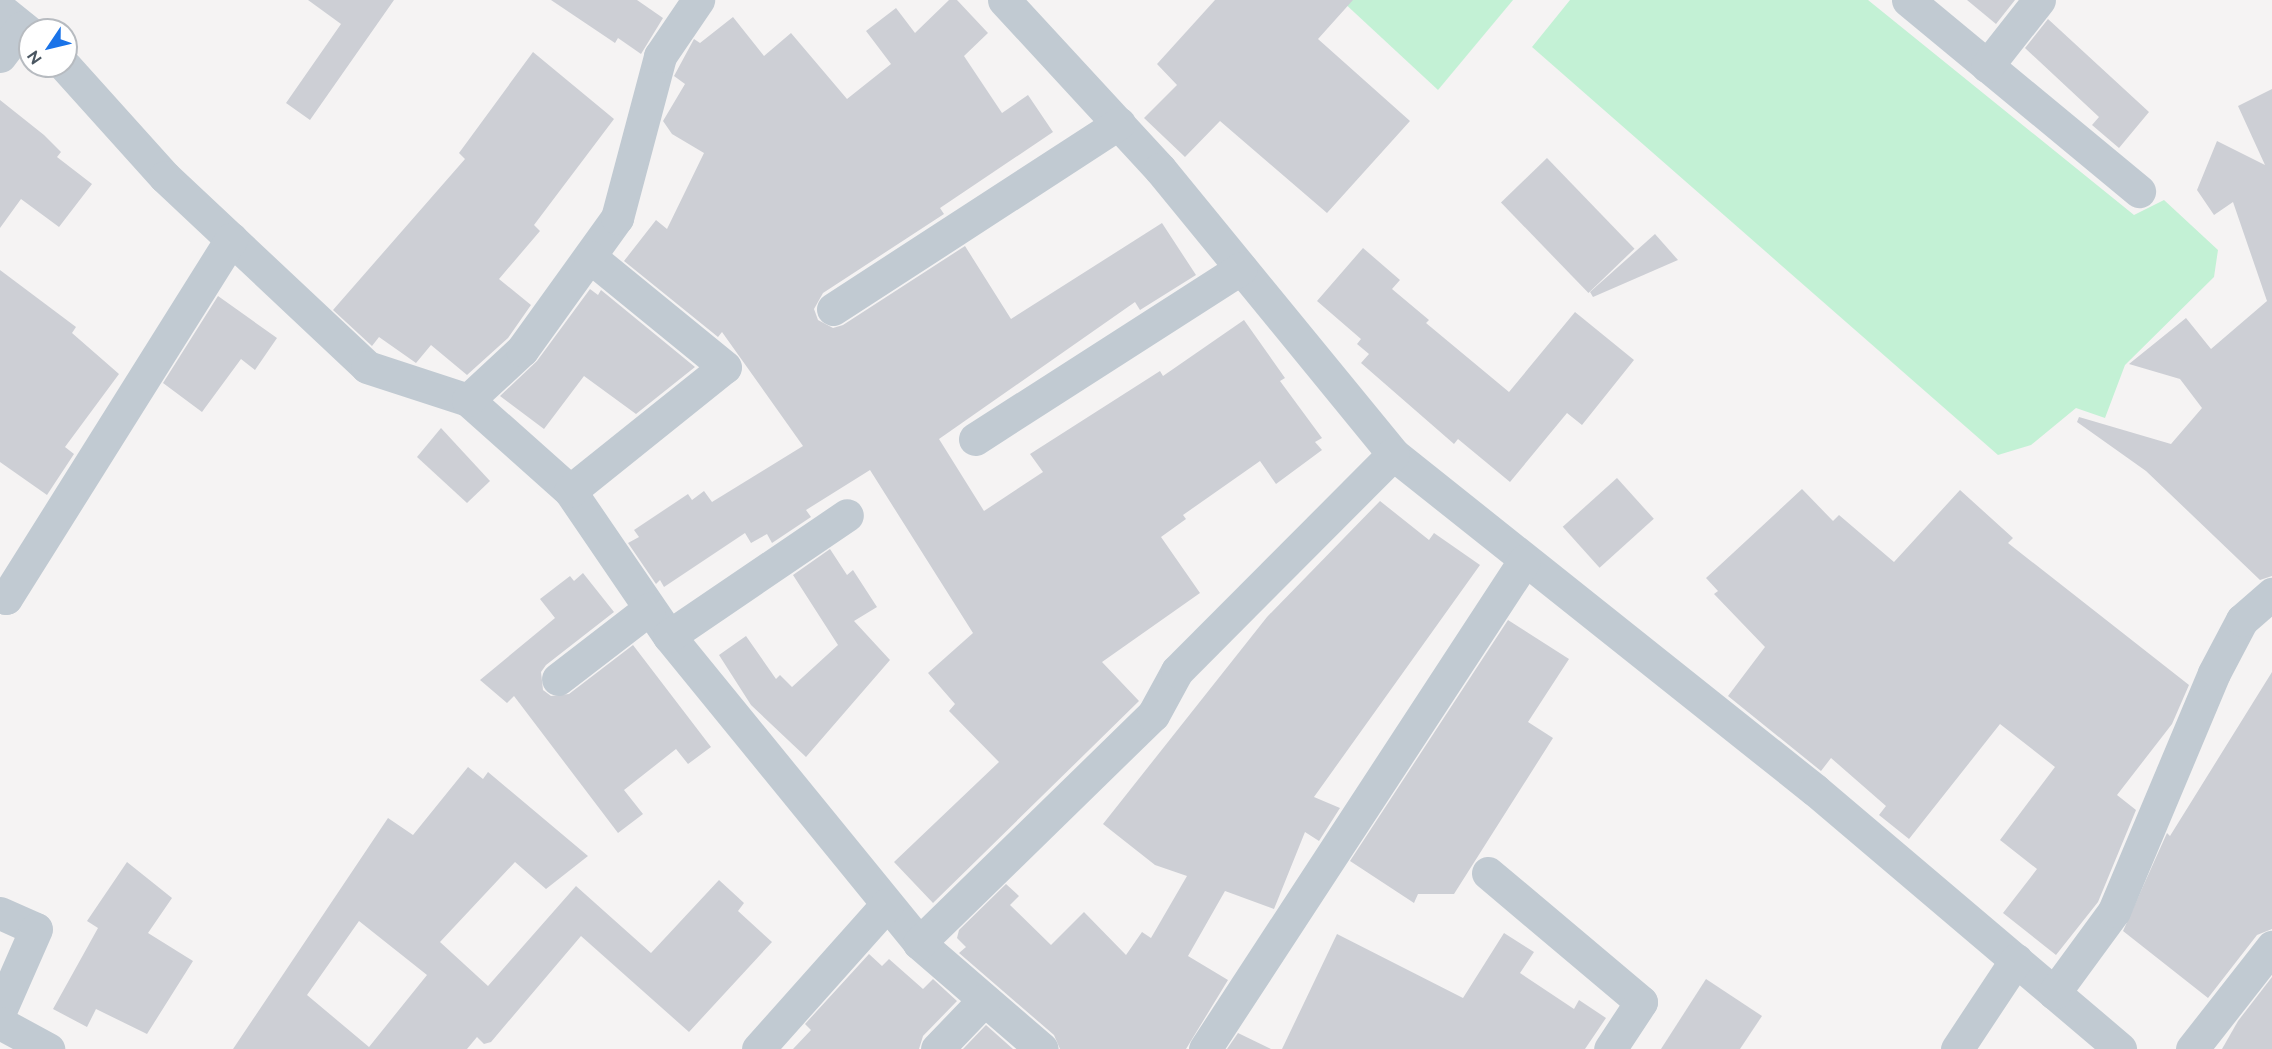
<!DOCTYPE html>
<style>
body{margin:0}
#map{position:relative;width:2272px;height:1049px;overflow:hidden;background:#f5f3f3;font-family:Raleway,sans-serif}
div>[style]{position:absolute}
[style*='--x']{left:calc(var(--x)*1px);top:calc(var(--y)*1px);width:calc(var(--w)*1px);rotate:calc(var(--a)*1deg)}
.green>*{inset:0;background:#c3f1d5}
.building>*{inset:0;background:#cdcfd5;transform-origin:0 0}
.minor>*{height:33px;margin:-16.5px;padding:0 16.5px;transform-origin:16.5px;border-radius:16.5px;background:#c1cad2}
span{translate:-50% -50%;white-space:nowrap;text-align:center;line-height:1.15;-webkit-text-stroke:4.5px #fff;paint-order:stroke}
.north{position:absolute;left:18px;top:18px;width:60px;height:60px;box-sizing:border-box;background:#fff;border:2px solid #b7bbc0;border-radius:50%;rotate:235deg;font-size:16px;font-weight:700;line-height:24px;text-align:center;color:#4a5661}
.north::after{content:'';display:block;margin:auto;width:21px;height:27px;background:#1a73e8;clip-path:polygon(50% 0,100% 100%,50% 72%,0 100%)}
</style>
<div id="map">
<div class="green">
<div style="clip-path:polygon(1341px 0,1513px 0,1438px 90px)"></div>
<div style="clip-path:polygon(1570px 0,1868px 0,2134px 215px,2164px 200px,2218px 250px,2214px 277px,2125px 365px,2105px 418px,2076px 408px,2031px 445px,1998px 455px,1532px 47px)"></div>
</div>
<div class="building">
<div style="clip-path:polygon(308px 0,394px 0,310px 120px,286px 103px,341px 24px)"></div>
<div style="clip-path:polygon(551px 0,637px 0,663px 18px,641px 54px,618px 38px,615px 43px)"></div>
<div style="clip-path:polygon(949px 0,957px 0,988px 33px,964px 56px,1002px 113px,1028px 95px,1053px 132px,940px 208px,944px 214px,823px 293px,814px 309px,818px 320px,833px 328px,843px 325px,965px 246px,1011px 319px,1162px 223px,1196px 275px,1140px 310px,1135px 302px,939px 439px,984px 511px,1043px 472px,1030px 454px,1160px 371px,1163px 376px,1244px 320px,1285px 378px,1280px 381px,1322px 438px,1315px 442px,1322px 450px,1276px 484px,1260px 461px,1183px 515px,1186px 519px,1161px 537px,1200px 593px,1102px 662px,1139px 701px,933px 903px,894px 862px,999px 762px,949px 711px,955px 704px,928px 673px,973px 633px,870px 470px,806px 510px,811px 517px,772px 543px,767px 534px,751px 543px,745px 533px,664px 587px,660px 580px,656px 584px,628px 543px,639px 537px,634px 530px,688px 494px,692px 500px,704px 491px,712px 502px,803px 446px,722px 332px,718px 337px,624px 261px,656px 220px,667px 229px,704px 153px,672px 134px,663px 121px,685px 84px,674px 76px,694px 39px,700px 43px,733px 17px,764px 56px,791px 33px,847px 99px,891px 64px,866px 31px,896px 8px,915px 33px)"></div>
<div style="clip-path:polygon(1215px 0,1353px 0,1318px 39px,1410px 121px,1327px 213px,1220px 121px,1185px 157px,1144px 118px,1177px 85px,1157px 64px)"></div>
<div style="clip-path:polygon(1967px 0,2015px 0,1996px 24px)"></div>
<div style="clip-path:polygon(2048px 19px,2149px 112px,2119px 148px,2092px 125px,2099px 117px,2025px 48px)"></div>
<div style="clip-path:polygon(533px 52px,614px 119px,534px 225px,540px 231px,499px 279px,531px 305px,508px 338px,467px 375px,431px 345px,416px 363px,379px 337px,372px 346px,333px 310px,465px 159px,459px 153px)"></div>
<div style="clip-path:polygon(2272px 89px,2272px 576px,2260px 580px,2146px 471px,2077px 422px,2079px 417px,2171px 444px,2202px 408px,2180px 379px,2129px 364px,2186px 318px,2211px 349px,2267px 301px,2233px 202px,2214px 215px,2197px 190px,2217px 141px,2265px 165px,2238px 106px)"></div>
<div style="clip-path:polygon(0 100px,44px 135px,61px 152px,57px 157px,92px 184px,59px 227px,21px 199px,0 228px)"></div>
<div style="left:1547px;top:158px;width:126px;height:64px;rotate:46deg"></div>
<div style="clip-path:polygon(1655px 234px,1678px 260px,1593px 297px,1590px 292px)"></div>
<div style="clip-path:polygon(1363px 248px,1400px 280px,1392px 289px,1429px 320px,1426px 323px,1509px 392px,1575px 312px,1634px 360px,1582px 425px,1567px 413px,1510px 482px,1458px 439px,1454px 444px,1361px 363px,1369px 354px,1357px 344px,1361px 339px,1317px 301px)"></div>
<div style="clip-path:polygon(0 270px,76px 327px,72px 333px,119px 374px,65px 447px,74px 454px,47px 495px,0 462px)"></div>
<div style="clip-path:polygon(590px 289px,598px 295px,601px 290px,695px 367px,636px 414px,584px 376px,544px 429px,500px 396px,537px 361px)"></div>
<div style="clip-path:polygon(218px 296px,277px 338px,255px 370px,241px 359px,202px 412px,163px 383px)"></div>
<div style="clip-path:polygon(441px 428px,490px 481px,467px 503px,417px 457px)"></div>
<div style="left:1617px;top:478px;width:55px;height:73px;rotate:48deg"></div>
<div style="clip-path:polygon(1802px 489px,1833px 521px,1839px 515px,1894px 562px,1960px 490px,2013px 538px,2008px 543px,2189px 685px,2172px 724px,2117px 795px,2136px 810px,2098px 902px,2056px 955px,2003px 913px,2037px 869px,2000px 840px,2055px 767px,2000px 724px,1909px 839px,1879px 815px,1886px 806px,1831px 758px,1821px 771px,1728px 696px,1765px 647px,1714px 594px,1718px 591px,1706px 578px)"></div>
<div style="clip-path:polygon(1380px 501px,1429px 540px,1434px 533px,1480px 565px,1314px 797px,1340px 808px,1319px 841px,1305px 832px,1274px 909px,1225px 891px,1188px 956px,1228px 980px,1186px 1049px,1060px 1049px,1054px 1035px,959px 953px,966px 947px,957px 938px,959px 930px,1006px 884px,1019px 896px,1010px 905px,1051px 945px,1084px 912px,1126px 955px,1142px 932px,1151px 938px,1187px 876px,1155px 865px,1103px 824px,1267px 617px)"></div>
<div style="clip-path:polygon(830px 549px,847px 575px,853px 570px,877px 607px,854px 621px,890px 660px,806px 757px,751px 705px,719px 655px,746px 636px,776px 679px,780px 675px,792px 687px,838px 645px,793px 575px)"></div>
<div style="clip-path:polygon(583px 573px,614px 612px,546px 665px,541px 672px,543px 690px,551px 696px,569px 694px,633px 645px,711px 747px,688px 764px,676px 749px,624px 790px,643px 814px,618px 833px,514px 696px,507px 703px,480px 680px,555px 618px,540px 599px,570px 576px,574px 581px)"></div>
<div style="clip-path:polygon(1508px 620px,1569px 659px,1528px 722px,1553px 738px,1454px 894px,1418px 894px,1414px 903px,1350px 861px)"></div>
<div style="clip-path:polygon(2272px 672px,2272px 929px,2257px 935px,2208px 998px,2123px 931px,2167px 833px,2170px 836px)"></div>
<div style="clip-path:polygon(evenodd,468px 767px,483px 779px,488px 772px,588px 856px,546px 889px,515px 862px,440px 942px,488px 986px,576px 886px,651px 953px,719px 880px,744px 903px,738px 911px,772px 942px,689px 1032px,581px 936px,491px 1042px,484px 1044px,477px 1037px,467px 1049px,233px 1049px,388px 818px,413px 835px,468px 767px,359px 921px,427px 975px,369px 1047px,307px 995px,359px 921px)"></div>
<div style="clip-path:polygon(127px 862px,172px 898px,148px 933px,193px 961px,147px 1034px,96px 1009px,87px 1027px,53px 1009px,98px 928px,87px 921px)"></div>
<div style="clip-path:polygon(1504px 933px,1534px 952px,1520px 973px,1574px 1009px,1579px 1000px,1606px 1018px,1585px 1049px,1282px 1049px,1337px 934px,1463px 998px)"></div>
<div style="clip-path:polygon(869px 954px,882px 966px,889px 959px,923px 989px,933px 979px,957px 1001px,923px 1036px,919px 1049px,793px 1049px,811px 1030px,805px 1024px)"></div>
<div style="clip-path:polygon(2272px 977px,2272px 1049px,2222px 1049px,2238px 1021px)"></div>
<div style="clip-path:polygon(1706px 979px,1762px 1016px,1740px 1049px,1661px 1049px)"></div>
<div style="clip-path:polygon(986px 1025px,1013px 1049px,963px 1049px)"></div>
<div style="clip-path:polygon(1238px 1033px,1271px 1049px,1227px 1049px)"></div>
</div>
<div class="minor">
<div style="--x:1004;--y:0;--w:230;--a:47.3"></div>
<div style="--x:1160;--y:169;--w:368;--a:50.7"></div>
<div style="--x:1393;--y:454;--w:539;--a:38.53"></div>
<div style="--x:1815;--y:790;--w:400;--a:40.3"></div>
<div style="--x:1908;--y:0;--w:300;--a:39.6"></div>
<div style="--x:0;--y:9;--w:38;--a:39"></div>
<div style="--x:0;--y:56;--w:36;--a:-53"></div>
<div style="--x:65;--y:66;--w:149;--a:48"></div>
<div style="--x:165;--y:177;--w:277;--a:43.2"></div>
<div style="--x:367;--y:367;--w:106;--a:18.1"></div>
<div style="--x:468;--y:400;--w:137;--a:41.7"></div>
<div style="--x:570;--y:491;--w:176;--a:55.7"></div>
<div style="--x:669;--y:636;--w:396;--a:50.8"></div>
<div style="--x:919;--y:943;--w:162;--a:40.8"></div>
<div style="--x:1987;--y:66;--w:84;--a:-51.8"></div>
<div style="--x:833;--y:309;--w:341;--a:-33"></div>
<div style="--x:468;--y:400;--w:74;--a:-42.8"></div>
<div style="--x:522;--y:350;--w:163;--a:-54.3"></div>
<div style="--x:617;--y:218;--w:168;--a:-75.1"></div>
<div style="--x:660;--y:56;--w:68;--a:-55.8"></div>
<div style="--x:975;--y:439;--w:316;--a:-32.7"></div>
<div style="--x:570;--y:491;--w:198;--a:-38.7"></div>
<div style="--x:725;--y:367;--w:174;--a:-140.8"></div>
<div style="--x:0;--y:594;--w:7;--a:34"></div>
<div style="--x:6;--y:598;--w:424;--a:-57.9"></div>
<div style="--x:669;--y:636;--w:215;--a:-34.2"></div>
<div style="--x:558;--y:679;--w:115;--a:-37.6"></div>
<div style="--x:1488;--y:873;--w:200;--a:40.1"></div>
<div style="--x:1641;--y:1002;--w:56;--a:123.4"></div>
<div style="--x:0;--y:913;--w:39;--a:24"></div>
<div style="--x:36;--y:929;--w:90;--a:113.7"></div>
<div style="--x:919;--y:943;--w:327;--a:-44.3"></div>
<div style="--x:1153;--y:715;--w:50;--a:-61.4"></div>
<div style="--x:1177;--y:671;--w:306;--a:-45.1"></div>
<div style="--x:2054;--y:993;--w:102;--a:-53.8"></div>
<div style="--x:2114;--y:911;--w:258;--a:-67.2"></div>
<div style="--x:2214;--y:673;--w:60;--a:-62.2"></div>
<div style="--x:2242;--y:620;--w:40;--a:-41"></div>
<div style="--x:0;--y:1023;--w:55;--a:28.4"></div>
<div style="--x:758;--y:1049;--w:194;--a:-48.3"></div>
<div style="--x:937;--y:1049;--w:68;--a:-46.2"></div>
<div style="--x:1205;--y:1049;--w:583;--a:-56.83"></div>
<div style="--x:1957;--y:1049;--w:107;--a:-56.5"></div>
<div style="--x:2192;--y:1049;--w:130;--a:-51.9"></div>
</div>
<div class="north">N</div>
</div>
